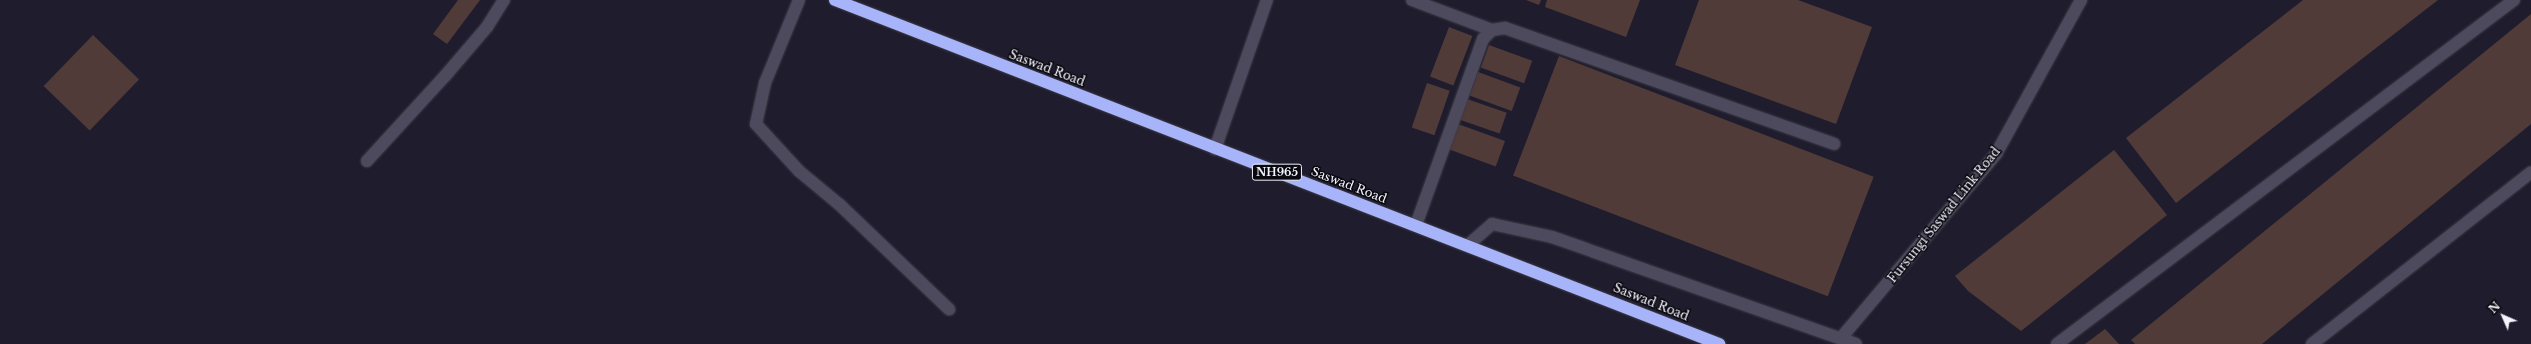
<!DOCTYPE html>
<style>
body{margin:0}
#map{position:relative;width:2531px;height:344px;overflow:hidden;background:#1f1d2d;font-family:"Libre Baskerville",serif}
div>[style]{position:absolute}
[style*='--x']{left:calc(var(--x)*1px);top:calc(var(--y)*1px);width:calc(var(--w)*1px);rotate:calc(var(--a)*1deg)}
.building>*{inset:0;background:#503b39;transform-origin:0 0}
.roads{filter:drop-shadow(0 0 1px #3d3b48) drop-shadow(0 0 1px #3d3b48)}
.minor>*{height:12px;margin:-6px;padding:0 6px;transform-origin:6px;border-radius:6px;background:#4c4a5c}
.highway>*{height:12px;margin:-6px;padding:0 6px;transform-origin:6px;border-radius:6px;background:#a8b4f9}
span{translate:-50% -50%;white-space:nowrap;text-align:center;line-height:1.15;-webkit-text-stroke:3px #09080f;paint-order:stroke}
.shield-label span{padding:1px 3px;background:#09080f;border:1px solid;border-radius:3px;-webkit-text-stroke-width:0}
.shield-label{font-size:11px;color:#f4f4ff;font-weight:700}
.street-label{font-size:12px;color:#f4f4ff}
.north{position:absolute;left:2483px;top:296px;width:40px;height:40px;-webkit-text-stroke:3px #09080f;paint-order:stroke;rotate:315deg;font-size:11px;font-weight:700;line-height:16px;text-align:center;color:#f4f4ff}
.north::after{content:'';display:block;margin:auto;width:14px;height:18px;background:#f4f4ff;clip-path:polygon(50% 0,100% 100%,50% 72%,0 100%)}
</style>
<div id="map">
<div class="building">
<div style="clip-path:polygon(458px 0,480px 0,447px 44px,433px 34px)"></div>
<div style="clip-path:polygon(1526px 0,1541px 0,1539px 5px)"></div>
<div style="clip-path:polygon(1547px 0,1640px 0,1626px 37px,1545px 7px)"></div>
<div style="clip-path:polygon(1699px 0,1798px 0,1872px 27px,1836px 124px,1675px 65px)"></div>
<div style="clip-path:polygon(2303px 0,2438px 0,2176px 203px,2126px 138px)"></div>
<div style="clip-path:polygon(2531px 14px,2531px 124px,2262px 344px,2135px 344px,2131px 340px)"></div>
<div style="left:1449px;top:27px;width:25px;height:53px;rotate:21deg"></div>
<div style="left:93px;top:35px;width:64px;height:71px;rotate:44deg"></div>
<div style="left:1489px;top:45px;width:46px;height:24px;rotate:20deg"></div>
<div style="left:1559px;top:56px;width:337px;height:128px;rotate:21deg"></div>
<div style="left:1478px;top:72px;width:45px;height:25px;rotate:20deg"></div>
<div style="left:1427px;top:83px;width:24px;height:47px;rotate:19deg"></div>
<div style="left:1467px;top:99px;width:42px;height:22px;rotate:19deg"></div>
<div style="left:1458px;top:124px;width:50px;height:27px;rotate:20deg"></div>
<div style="clip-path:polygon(2114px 150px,2167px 215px,2021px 331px,1968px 291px,1955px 276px)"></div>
<div style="clip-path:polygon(2105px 329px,2119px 344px,2085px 344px)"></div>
</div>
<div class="roads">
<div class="minor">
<div style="--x:799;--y:0;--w:90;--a:112.3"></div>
<div style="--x:765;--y:83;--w:42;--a:102.4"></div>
<div style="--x:756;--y:124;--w:64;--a:47.5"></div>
<div style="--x:799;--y:171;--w:53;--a:39.7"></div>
<div style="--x:840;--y:205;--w:151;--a:43.7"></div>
<div style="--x:1412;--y:0;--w:85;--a:20.6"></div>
<div style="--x:1215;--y:149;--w:158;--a:-70.8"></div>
<div style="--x:367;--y:161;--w:115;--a:-47.5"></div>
<div style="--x:445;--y:76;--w:65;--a:-49.4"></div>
<div style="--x:487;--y:27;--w:32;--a:-58"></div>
<div style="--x:1416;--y:225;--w:198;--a:-70.2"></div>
<div style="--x:1483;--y:39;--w:13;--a:-45"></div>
<div style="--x:1492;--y:30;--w:13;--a:-9"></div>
<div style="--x:1505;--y:28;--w:349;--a:19.4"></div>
<div style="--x:1468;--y:245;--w:32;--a:-41"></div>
<div style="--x:1492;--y:224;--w:61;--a:12.2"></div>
<div style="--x:1552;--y:237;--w:322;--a:19.4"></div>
<div style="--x:1841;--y:338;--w:241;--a:-49.9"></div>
<div style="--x:1996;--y:154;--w:176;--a:-61.1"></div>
<div style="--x:2057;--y:344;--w:572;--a:-36.97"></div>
<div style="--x:2312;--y:344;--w:278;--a:-38.1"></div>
</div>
<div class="highway">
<div style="--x:835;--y:0;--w:949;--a:21.26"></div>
</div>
</div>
<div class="shield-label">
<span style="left:1277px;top:172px">NH965</span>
</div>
<div class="street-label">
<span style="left:1047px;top:68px;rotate:21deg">Saswad Road</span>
<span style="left:1349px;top:185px;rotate:21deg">Saswad Road</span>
<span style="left:1944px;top:215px;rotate:-51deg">Fursungi Saswad Link Road</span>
<span style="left:1651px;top:302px;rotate:22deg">Saswad Road</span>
</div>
<div class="north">N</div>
</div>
